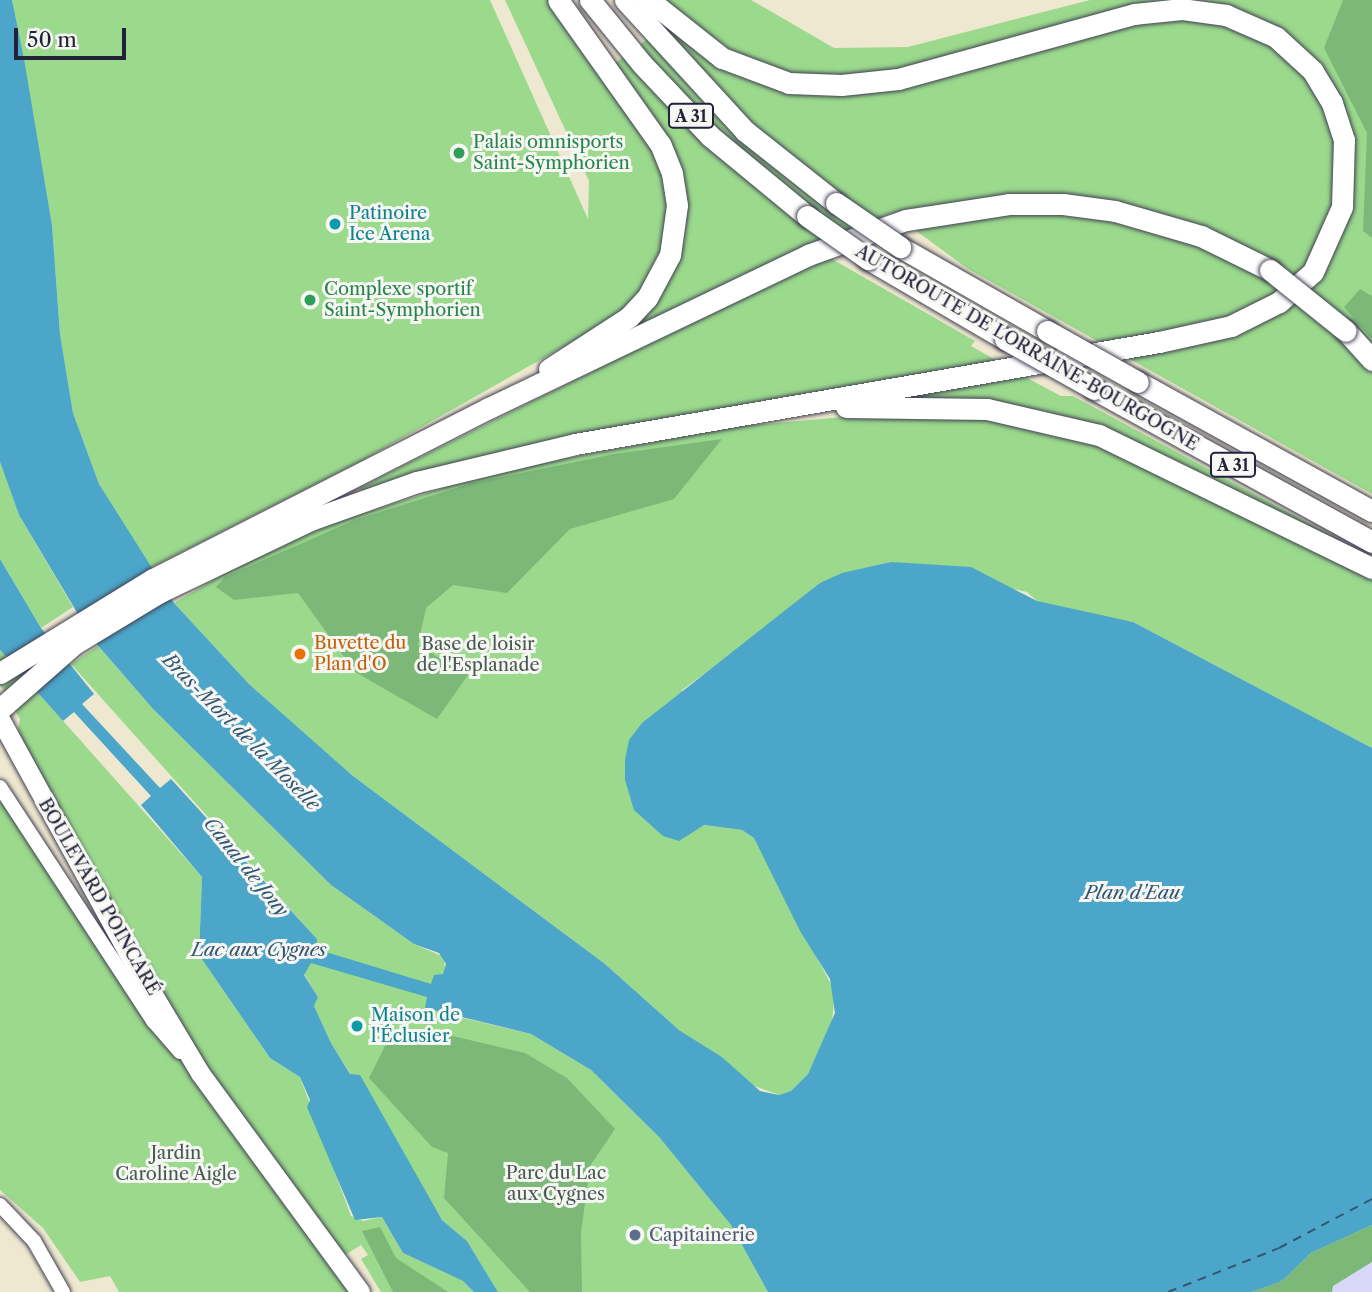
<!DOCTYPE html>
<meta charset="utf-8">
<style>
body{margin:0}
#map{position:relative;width:1372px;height:1292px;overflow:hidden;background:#efe8d1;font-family:"Libre Caslon Text",serif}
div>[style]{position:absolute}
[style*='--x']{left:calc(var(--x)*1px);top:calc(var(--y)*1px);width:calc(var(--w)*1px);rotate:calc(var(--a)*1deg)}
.built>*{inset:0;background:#d9d7f8}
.green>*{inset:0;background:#9bd98d}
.forest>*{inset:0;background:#7cb978}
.water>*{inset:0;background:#4ba6c9}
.ferry>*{height:2px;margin-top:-1px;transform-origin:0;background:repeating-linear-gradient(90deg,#325774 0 9px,transparent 0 16px)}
.roads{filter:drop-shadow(0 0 2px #414052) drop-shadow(0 0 2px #414052)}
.minor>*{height:14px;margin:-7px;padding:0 7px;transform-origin:7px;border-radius:7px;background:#fff}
.major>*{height:19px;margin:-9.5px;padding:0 9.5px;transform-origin:9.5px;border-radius:9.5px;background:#fff}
.highway>*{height:21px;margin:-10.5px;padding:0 10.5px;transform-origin:10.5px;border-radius:10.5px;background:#fff}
.bridges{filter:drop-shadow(0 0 2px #414052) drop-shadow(0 0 2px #414052)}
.highway-bridge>*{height:21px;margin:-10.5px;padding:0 10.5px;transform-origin:10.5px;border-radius:10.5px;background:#fff}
.dots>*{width:19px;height:19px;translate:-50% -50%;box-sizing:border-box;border:4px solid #f6f6f2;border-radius:50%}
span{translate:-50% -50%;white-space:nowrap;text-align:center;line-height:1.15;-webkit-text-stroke:6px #f6f6f2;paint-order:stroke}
.shield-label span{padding:2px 5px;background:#f6f6f2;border:2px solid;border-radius:5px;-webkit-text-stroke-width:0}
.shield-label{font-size:16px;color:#22223b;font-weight:700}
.leisure-label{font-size:18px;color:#27864d}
.left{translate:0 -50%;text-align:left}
.culture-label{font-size:18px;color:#0d838f}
.street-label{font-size:18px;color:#22223b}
.food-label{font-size:18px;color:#c56008}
.park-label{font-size:18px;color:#465954}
.service-label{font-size:18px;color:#4e5e75}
.water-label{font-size:19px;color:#325774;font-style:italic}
.scale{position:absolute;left:14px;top:28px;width:112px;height:32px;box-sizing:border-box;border:4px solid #22223b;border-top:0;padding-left:9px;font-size:21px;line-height:24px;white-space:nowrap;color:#22223b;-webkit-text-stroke:5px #f6f6f2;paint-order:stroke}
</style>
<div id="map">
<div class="built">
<div style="clip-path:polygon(1372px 1254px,1372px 1292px,1287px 1292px)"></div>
</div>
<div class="green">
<div style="clip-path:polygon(12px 0,490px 0,588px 219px,589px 181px,505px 0,550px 0,611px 66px,665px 26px,747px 78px,869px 75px,783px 74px,743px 59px,662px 0,751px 0,834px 48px,908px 47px,1090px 0,1372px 0,1372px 494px,968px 269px,892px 213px,795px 252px,590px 352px,586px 334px,363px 460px,150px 568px,99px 484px,73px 413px,60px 334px,52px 225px)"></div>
<div style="clip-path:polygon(825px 255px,975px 341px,971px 346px,1001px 363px,364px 491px,359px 488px)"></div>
<div style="clip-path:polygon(1016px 372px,1061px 396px,1073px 396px,1356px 549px,1098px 428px,875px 402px)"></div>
<div style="clip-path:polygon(877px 414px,1004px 420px,1082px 439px,1129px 457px,1372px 578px,1372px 748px,1133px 622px,1078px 612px,1037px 601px,1027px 592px,891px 562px,820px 583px,779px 619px,682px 690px,689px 833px,703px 825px,742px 830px,754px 838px,835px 992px,832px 1022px,808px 1074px,791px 1091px,779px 1095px,752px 1085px,722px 1057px,679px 1030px,605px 964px,353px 776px,249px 684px,174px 603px,251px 558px,336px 522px,497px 471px,741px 426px)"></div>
<div style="clip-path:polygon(0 462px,19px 515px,73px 607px,41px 628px,0 559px)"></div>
<div style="clip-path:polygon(98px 646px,153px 709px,331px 885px,414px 944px,444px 957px,445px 971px,441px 977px,434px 975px,442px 1013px,531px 1034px,591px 1070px,659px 1137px,731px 1225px,768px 1292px,498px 1292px,467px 1241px,442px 1220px,331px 1043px,314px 1006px,318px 997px,304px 974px,317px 939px,71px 664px)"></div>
<div style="clip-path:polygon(0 650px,202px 877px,199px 955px,270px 1058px,300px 1077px,351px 1216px,363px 1221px,382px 1217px,403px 1253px,463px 1281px,474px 1292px,381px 1292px,361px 1259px,368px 1255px,361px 1245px,342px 1257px,215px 1079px,72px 844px,18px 731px,20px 719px,0 684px)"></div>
<div style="clip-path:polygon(0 790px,199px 1084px,358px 1292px,119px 1292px,110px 1276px,80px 1282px,43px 1228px,0 1190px)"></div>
</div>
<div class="forest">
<div style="clip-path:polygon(1343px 0,1372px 0,1372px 238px,1363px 231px,1367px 133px,1324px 48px)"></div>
<div style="clip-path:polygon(1360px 289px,1372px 296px,1372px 339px,1344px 307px)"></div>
<div style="clip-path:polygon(722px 439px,674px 499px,570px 529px,507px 593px,453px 585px,426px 608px,418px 645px,468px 675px,437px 719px,355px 672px,298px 593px,234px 600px,216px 587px,225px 577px,355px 520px,472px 483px,614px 454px)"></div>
<div style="clip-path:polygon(427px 1030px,525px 1053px,567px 1078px,615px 1129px,590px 1166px,581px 1233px,582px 1292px,530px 1292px,444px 1198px,448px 1153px,432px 1147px,369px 1078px,385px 1046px)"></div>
<div style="clip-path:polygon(1372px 1225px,1372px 1262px,1333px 1286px,1332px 1292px,1252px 1292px,1282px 1281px,1311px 1253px)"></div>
<div style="clip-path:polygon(380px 1227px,396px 1258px,448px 1292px,393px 1292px,362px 1231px)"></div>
</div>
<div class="water">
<div style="clip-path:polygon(0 0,12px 0,24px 59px,52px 225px,60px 334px,73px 413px,99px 484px,174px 603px,249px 684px,353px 776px,605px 964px,679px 1030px,722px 1057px,760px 1091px,779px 1095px,791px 1091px,808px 1074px,835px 1013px,830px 979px,800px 931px,754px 838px,742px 830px,704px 825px,679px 841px,663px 836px,634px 810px,625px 780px,625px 760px,629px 740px,642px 723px,820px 583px,842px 573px,891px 562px,971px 567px,1037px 601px,1133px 622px,1372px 748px,1372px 1225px,1311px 1253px,1282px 1281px,1252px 1292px,768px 1292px,731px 1225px,659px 1137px,591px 1070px,531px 1034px,425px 1008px,427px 997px,311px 963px,304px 975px,318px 997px,314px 1006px,331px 1043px,350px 1074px,360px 1075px,442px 1220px,467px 1241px,498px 1292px,474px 1292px,463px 1281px,403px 1253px,382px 1217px,355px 1220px,307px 1107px,310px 1100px,300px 1077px,270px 1058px,199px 955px,202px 877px,141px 805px,151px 796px,74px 712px,63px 721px,0 650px,0 559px,41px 628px,94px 694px,82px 704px,160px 788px,171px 779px,317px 939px,316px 949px,431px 984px,434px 975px,443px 974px,446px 964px,439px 953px,414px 944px,331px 885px,153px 709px,94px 641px,19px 515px,0 462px)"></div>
</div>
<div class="ferry">
<div style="--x:1168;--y:1292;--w:119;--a:-21.6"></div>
<div style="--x:1279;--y:1248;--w:105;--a:-27.8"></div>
</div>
<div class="roads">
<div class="minor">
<div style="--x:0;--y:787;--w:280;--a:56.8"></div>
<div style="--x:153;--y:1021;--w:41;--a:48.9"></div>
<div style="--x:0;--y:1205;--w:50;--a:46.6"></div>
<div style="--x:34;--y:1241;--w:59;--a:60.4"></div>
</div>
<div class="major">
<div style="--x:0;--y:719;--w:264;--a:61.3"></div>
<div style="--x:127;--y:951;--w:142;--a:59.1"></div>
<div style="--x:200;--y:1073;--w:271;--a:53.8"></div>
</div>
<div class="highway">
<div style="--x:590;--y:0;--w:82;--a:50.9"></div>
<div style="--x:642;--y:64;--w:99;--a:46.6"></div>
<div style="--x:710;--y:136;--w:126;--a:39.5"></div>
<div style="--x:625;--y:0;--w:178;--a:47.5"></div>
<div style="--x:745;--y:131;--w:116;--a:38.4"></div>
<div style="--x:900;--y:247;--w:169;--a:29.7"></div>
<div style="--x:868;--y:259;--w:159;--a:30.3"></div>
<div style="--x:1346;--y:331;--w:39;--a:48"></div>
<div style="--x:549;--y:369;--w:95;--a:-33"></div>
<div style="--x:629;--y:317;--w:26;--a:-47"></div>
<div style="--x:647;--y:298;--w:49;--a:-61.9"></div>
<div style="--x:670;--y:255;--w:50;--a:-82"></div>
<div style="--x:677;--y:205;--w:32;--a:-99"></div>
<div style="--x:672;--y:173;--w:31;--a:-112"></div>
<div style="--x:660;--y:144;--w:176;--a:-125.3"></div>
<div style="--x:1138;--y:382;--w:267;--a:28.9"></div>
<div style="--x:1094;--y:389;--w:317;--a:28.8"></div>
<div style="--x:846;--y:407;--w:141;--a:0.8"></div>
<div style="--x:987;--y:409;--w:115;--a:13.1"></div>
<div style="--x:1099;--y:435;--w:304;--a:26"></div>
<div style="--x:0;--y:673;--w:180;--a:-31.6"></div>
<div style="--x:153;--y:579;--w:377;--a:-27"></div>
<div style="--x:489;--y:408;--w:354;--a:-25.6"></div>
<div style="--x:808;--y:255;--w:104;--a:-19.7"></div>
<div style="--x:906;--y:220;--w:104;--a:-8.8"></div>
<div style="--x:1009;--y:204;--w:54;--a:0"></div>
<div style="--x:1063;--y:204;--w:52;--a:7.7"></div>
<div style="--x:1115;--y:211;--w:90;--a:16.2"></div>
<div style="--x:1201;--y:236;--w:77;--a:26.2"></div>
<div style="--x:0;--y:709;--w:98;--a:-41.3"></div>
<div style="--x:74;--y:644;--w:100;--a:-31.2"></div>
<div style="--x:160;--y:592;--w:166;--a:-25.6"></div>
<div style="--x:310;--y:520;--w:114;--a:-19.6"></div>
<div style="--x:417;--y:482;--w:163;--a:-13.5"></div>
<div style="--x:575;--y:444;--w:593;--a:-9.91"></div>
<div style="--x:1159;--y:342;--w:74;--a:-12.5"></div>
<div style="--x:1231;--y:326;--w:54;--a:-26.6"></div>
<div style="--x:1279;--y:302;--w:45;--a:-41.4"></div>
<div style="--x:1313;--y:272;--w:71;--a:-66"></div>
<div style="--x:1342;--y:207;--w:67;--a:-88.3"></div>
<div style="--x:1344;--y:140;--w:39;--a:-108"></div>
<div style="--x:1332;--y:103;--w:37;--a:-121"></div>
<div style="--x:1313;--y:71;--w:50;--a:-137.4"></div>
<div style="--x:1276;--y:37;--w:55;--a:-156.3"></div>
<div style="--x:1226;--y:15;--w:44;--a:-172.2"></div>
<div style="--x:1182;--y:9;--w:48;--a:174.1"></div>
<div style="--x:1134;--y:14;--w:245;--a:164.6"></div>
<div style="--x:898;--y:79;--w:57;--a:174"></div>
<div style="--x:841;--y:85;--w:52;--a:-177.8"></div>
<div style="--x:789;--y:83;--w:72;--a:-159.5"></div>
<div style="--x:722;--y:58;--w:93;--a:-141.5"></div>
</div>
</div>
<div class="bridges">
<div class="highway-bridge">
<div style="--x:836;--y:203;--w:78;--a:34.5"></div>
<div style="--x:807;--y:216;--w:75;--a:35.2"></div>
<div style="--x:1270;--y:270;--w:97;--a:38.8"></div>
<div style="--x:1047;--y:331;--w:104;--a:29.3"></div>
<div style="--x:1005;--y:339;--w:102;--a:29.3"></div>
</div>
</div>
<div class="dots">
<div style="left:459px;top:153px;background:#2e9e5b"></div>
<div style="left:335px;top:224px;background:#0f9aa8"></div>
<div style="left:310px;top:300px;background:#2e9e5b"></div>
<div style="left:300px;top:654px;background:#e8710a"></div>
<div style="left:357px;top:1026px;background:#0f9aa8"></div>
<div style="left:635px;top:1235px;background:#5c6f8a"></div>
</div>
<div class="shield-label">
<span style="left:691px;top:116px">A 31</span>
<span style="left:1233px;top:465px">A 31</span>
</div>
<div class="leisure-label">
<span class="left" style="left:473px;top:153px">Palais omnisports<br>Saint-Symphorien</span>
<span class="left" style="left:324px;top:300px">Complexe sportif<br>Saint-Symphorien</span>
</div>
<div class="culture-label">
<span class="left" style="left:349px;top:224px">Patinoire<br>Ice Arena</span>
<span class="left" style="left:371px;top:1026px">Maison de<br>l'Éclusier</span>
</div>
<div class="street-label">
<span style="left:1027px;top:348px;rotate:30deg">AUTOROUTE DE LORRAINE-BOURGOGNE</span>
<span style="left:99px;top:897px;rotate:60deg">BOULEVARD POINCARÉ</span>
</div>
<div class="food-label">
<span class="left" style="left:314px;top:654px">Buvette du<br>Plan d'O</span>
</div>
<div class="park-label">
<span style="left:478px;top:655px">Base de loisir<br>de l'Esplanade</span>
<span style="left:176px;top:1164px">Jardin<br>Caroline Aigle</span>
<span style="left:556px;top:1184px">Parc du Lac<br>aux Cygnes</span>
</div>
<div class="service-label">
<span class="left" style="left:649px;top:1235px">Capitainerie</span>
</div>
<div class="water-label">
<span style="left:241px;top:732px;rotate:45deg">Bras-Mort de la Moselle</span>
<span style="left:246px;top:867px;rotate:51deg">Canal de Jouy</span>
<span style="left:1132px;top:893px">Plan d'Eau</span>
<span style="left:259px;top:950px">Lac aux Cygnes</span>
</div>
<div class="scale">50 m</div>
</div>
